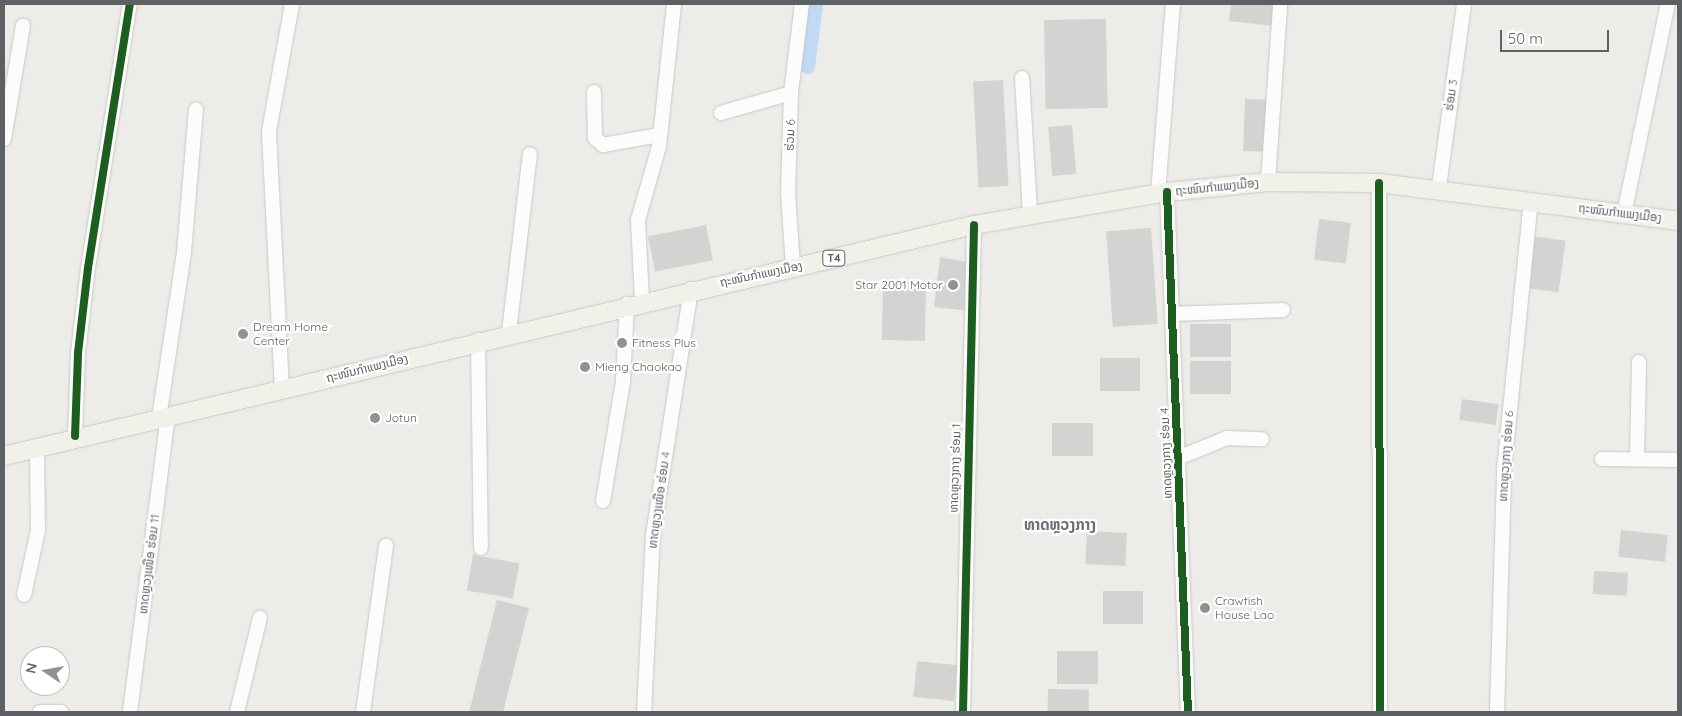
<!DOCTYPE html>
<meta charset="utf-8">
<style>
body{margin:0}
#map{position:relative;width:1682px;height:716px;overflow:hidden;background:#edece8;font-family:Quicksand,"Noto Sans Lao",sans-serif}
div>[style]{position:absolute}
[style*='--x']{left:calc(var(--x)*1px);top:calc(var(--y)*1px);width:calc(var(--w)*1px);rotate:calc(var(--a)*1deg)}
.canal>*{height:15px;margin:-7.5px;padding:0 7.5px;transform-origin:7.5px;border-radius:7.5px;background:#c0d9f4}
.building>*{inset:0;background:#d3d3d1;transform-origin:0 0}
.roads{filter:drop-shadow(0 0 1px #c9c8c8) drop-shadow(0 0 1px #c9c8c8)}
.minor>*{height:14px;margin:-7px;padding:0 7px;transform-origin:7px;border-radius:7px;background:#fcfcfc}
.major>*{height:18px;margin:-9px;padding:0 9px;transform-origin:9px;border-radius:9px;background:#f2f1e9}
.cycleway>*{height:8px;margin:-4px;padding:0 4px;transform-origin:4px;border-radius:4px;background:#1b5e20}
.dots>*{width:14px;height:14px;translate:-50% -50%;box-sizing:border-box;border:2px solid #fff;border-radius:50%}
span{translate:-50% -50%;white-space:nowrap;text-align:center;line-height:1.15;-webkit-text-stroke:4.5px #fff;paint-order:stroke}
.shield-label span{padding:1px 4px;background:#fff;border:1px solid;border-radius:4px;-webkit-text-stroke-width:0}
.shield-label{font-size:11px;color:#5d6065;font-weight:700}
.street-label{font-size:12px;color:#5d6065}
.poi-label{font-size:12px;color:#5d6065}
.right{translate:-100% -50%;text-align:right}
.left{translate:0 -50%;text-align:left}
.quarter-label{font-size:15px;color:#6e7277;font-weight:700}
.frame{position:absolute;inset:0;border:5px solid #5d6065;pointer-events:none}
.north{position:absolute;left:20px;top:646px;width:50px;height:50px;box-sizing:border-box;background:#fff;border:1px solid #bebfc1;border-radius:50%;rotate:282deg;font-size:14px;font-weight:700;line-height:20px;text-align:center;color:#5d6065}
.north::after{content:'';display:block;margin:auto;width:18px;height:22px;background:#8f9193;clip-path:polygon(50% 0,100% 100%,50% 72%,0 100%)}
.scale{position:absolute;left:1500px;top:30px;width:109px;height:22px;box-sizing:border-box;border:2px solid #5d6065;border-top:0;padding-left:6px;font-size:15px;line-height:18px;white-space:nowrap;color:#5d6065;-webkit-text-stroke:4px #fff;paint-order:stroke}
</style>
<div id="map">
<div class="canal">
<div style="--x:807;--y:66;--w:63;--a:-82.6"></div>
</div>
<div class="building">
<div style="clip-path:polygon(1231px 4px,1277px 4px,1275px 26px,1229px 21px)"></div>
<div style="left:1106px;top:19px;width:89px;height:62px;rotate:89deg"></div>
<div style="left:1003px;top:80px;width:106px;height:30px;rotate:87deg"></div>
<div style="left:1245px;top:99px;width:23px;height:52px;rotate:2deg"></div>
<div style="left:1072px;top:125px;width:49px;height:24px;rotate:85deg"></div>
<div style="left:1319px;top:219px;width:32px;height:41px;rotate:7deg"></div>
<div style="left:706px;top:225px;width:36px;height:59px;rotate:79deg"></div>
<div style="left:1151px;top:228px;width:96px;height:45px;rotate:86deg"></div>
<div style="left:1531px;top:236px;width:35px;height:52px;rotate:8deg"></div>
<div style="clip-path:polygon(940px 257px,969px 262px,968px 311px,934px 307px)"></div>
<div style="left:883px;top:281px;width:43px;height:59px;rotate:1deg"></div>
<div style="left:1190px;top:324px;width:41px;height:33px"></div>
<div style="left:1100px;top:358px;width:40px;height:33px"></div>
<div style="left:1190px;top:361px;width:41px;height:33px"></div>
<div style="left:1462px;top:399px;width:37px;height:21px;rotate:8deg"></div>
<div style="left:1052px;top:423px;width:41px;height:33px"></div>
<div style="left:1621px;top:530px;width:47px;height:27px;rotate:6deg"></div>
<div style="left:1087px;top:531px;width:40px;height:33px;rotate:3deg"></div>
<div style="left:473px;top:555px;width:47px;height:36px;rotate:10deg"></div>
<div style="left:1594px;top:571px;width:34px;height:23px;rotate:3deg"></div>
<div style="left:1103px;top:591px;width:40px;height:33px"></div>
<div style="left:497px;top:600px;width:33px;height:116px;rotate:14deg"></div>
<div style="left:1057px;top:651px;width:41px;height:33px"></div>
<div style="left:917px;top:661px;width:41px;height:36px;rotate:6deg"></div>
<div style="left:1048px;top:689px;width:41px;height:23px;rotate:1deg"></div>
</div>
<div class="roads">
<div class="minor">
<div style="--x:1022;--y:78;--w:134;--a:86.6"></div>
<div style="--x:594;--y:92;--w:46;--a:88.8"></div>
<div style="--x:595;--y:138;--w:11;--a:41"></div>
<div style="--x:603;--y:145;--w:57;--a:-10.1"></div>
<div style="--x:721;--y:113;--w:73;--a:-15.9"></div>
<div style="--x:4;--y:139;--w:115;--a:-80.5"></div>
<div style="--x:1268;--y:182;--w:178;--a:-86.1"></div>
<div style="--x:1379;--y:183;--w:529;--a:89.89"></div>
<div style="--x:1439;--y:187;--w:185;--a:-82.2"></div>
<div style="--x:1167;--y:192;--w:520;--a:87.69"></div>
<div style="--x:1158;--y:193;--w:190;--a:-85.5"></div>
<div style="--x:1624;--y:214;--w:215;--a:-78.2"></div>
<div style="--x:793;--y:267;--w:74;--a:-93.9"></div>
<div style="--x:788;--y:193;--w:100;--a:-88.3"></div>
<div style="--x:791;--y:93;--w:90;--a:-83"></div>
<div style="--x:642;--y:300;--w:80;--a:-92.9"></div>
<div style="--x:638;--y:220;--w:76;--a:-74"></div>
<div style="--x:659;--y:147;--w:144;--a:-84"></div>
<div style="--x:1172;--y:314;--w:111;--a:-2.1"></div>
<div style="--x:509;--y:332;--w:179;--a:-83.3"></div>
<div style="--x:478;--y:340;--w:208;--a:89.2"></div>
<div style="--x:282;--y:389;--w:258;--a:-92.9"></div>
<div style="--x:269;--y:131;--w:129;--a:-79.7"></div>
<div style="--x:159;--y:418;--w:168;--a:-81.4"></div>
<div style="--x:184;--y:252;--w:143;--a:-85.2"></div>
<div style="--x:75;--y:436;--w:83;--a:-87.9"></div>
<div style="--x:78;--y:353;--w:86;--a:-83.3"></div>
<div style="--x:88;--y:268;--w:267;--a:-81"></div>
<div style="--x:1178;--y:458;--w:53;--a:-22.2"></div>
<div style="--x:1227;--y:438;--w:35;--a:2"></div>
<div style="--x:1602;--y:459;--w:76;--a:0.8"></div>
<div style="--x:1637;--y:459;--w:97;--a:-88.8"></div>
<div style="--x:603;--y:501;--w:122;--a:-80.5"></div>
<div style="--x:623;--y:381;--w:77;--a:-87"></div>
<div style="--x:24;--y:595;--w:66;--a:-77.7"></div>
<div style="--x:38;--y:531;--w:83;--a:-90.7"></div>
<div style="--x:40;--y:712;--w:21;--a:0"></div>
<div style="--x:130;--y:712;--w:298;--a:-82.7"></div>
<div style="--x:237;--y:712;--w:97;--a:-76.3"></div>
<div style="--x:363;--y:712;--w:168;--a:-82.1"></div>
<div style="--x:644;--y:712;--w:177;--a:-87.1"></div>
<div style="--x:653;--y:535;--w:249;--a:-81.2"></div>
<div style="--x:963;--y:712;--w:487;--a:-88.7"></div>
<div style="--x:1497;--y:712;--w:242;--a:-88.3"></div>
<div style="--x:1504;--y:470;--w:270;--a:-84.3"></div>
</div>
<div class="major">
<div style="--x:4;--y:456;--w:997;--a:-13.4"></div>
<div style="--x:974;--y:225;--w:196;--a:-9.7"></div>
<div style="--x:1167;--y:192;--w:101;--a:-5.7"></div>
<div style="--x:1268;--y:182;--w:111;--a:0.5"></div>
<div style="--x:1379;--y:183;--w:301;--a:7.2"></div>
</div>
</div>
<div class="cycleway">
<div style="--x:1379;--y:183;--w:529;--a:89.89"></div>
<div style="--x:1167;--y:192;--w:520;--a:87.69"></div>
<div style="--x:75;--y:436;--w:83;--a:-87.9"></div>
<div style="--x:78;--y:353;--w:86;--a:-83.3"></div>
<div style="--x:88;--y:268;--w:267;--a:-81"></div>
<div style="--x:963;--y:712;--w:487;--a:-88.7"></div>
</div>
<div class="dots">
<div style="left:953px;top:285px;background:#8f9193"></div>
<div style="left:243px;top:334px;background:#8f9193"></div>
<div style="left:622px;top:343px;background:#8f9193"></div>
<div style="left:585px;top:367px;background:#8f9193"></div>
<div style="left:375px;top:418px;background:#8f9193"></div>
<div style="left:1205px;top:608px;background:#8f9193"></div>
</div>
<div class="shield-label">
<span style="left:834px;top:258px">T4</span>
</div>
<div class="street-label">
<span style="left:1451px;top:95px;rotate:-82deg">ຮ່ອມ 3</span>
<span style="left:790px;top:135px;rotate:-88deg">ຮ່ວມ 6</span>
<span style="left:1217px;top:187px;rotate:-6deg">ຖະໜົນກຳແພງເມືອງ</span>
<span style="left:1620px;top:213px;rotate:7deg">ຖະໜົນກຳແພງເມືອງ</span>
<span style="left:761px;top:274px;rotate:-12deg">ຖະໜົນກຳແພງເມືອງ</span>
<span style="left:367px;top:368px;rotate:-14deg">ຖະໜົນກຳແພງເມືອງ</span>
<span style="left:1166px;top:453px;rotate:-92deg">ທາດຫຼວງກາງ ຮ່ອມ 4</span>
<span style="left:1506px;top:456px;rotate:-86deg">ທາດຫຼວງກາງ ຮ່ອມ 6</span>
<span style="left:955px;top:468px;rotate:-88deg">ທາດຫຼວງກາງ ຮ່ອມ 1</span>
<span style="left:659px;top:500px;rotate:-82deg">ທາດຫຼວງເໜືອ ຮ່ອມ 4</span>
<span style="left:149px;top:564px;rotate:-83deg">ທາດຫຼວງເໜືອ ຮ່ອມ 11</span>
</div>
<div class="poi-label">
<span class="right" style="left:943px;top:285px">Star 2001 Motor</span>
<span class="left" style="left:253px;top:334px">Dream Home<br>Center</span>
<span class="left" style="left:632px;top:343px">Fitness Plus</span>
<span class="left" style="left:595px;top:367px">Mieng Chaokao</span>
<span class="left" style="left:385px;top:418px">Jotun</span>
<span class="left" style="left:1215px;top:608px">Crawfish<br>House Lao</span>
</div>
<div class="quarter-label">
<span style="left:1060px;top:525px">ທາດຫຼວງກາງ</span>
</div>
<div class="frame"></div>
<div class="north">N</div>
<div class="scale">50 m</div>
</div>
